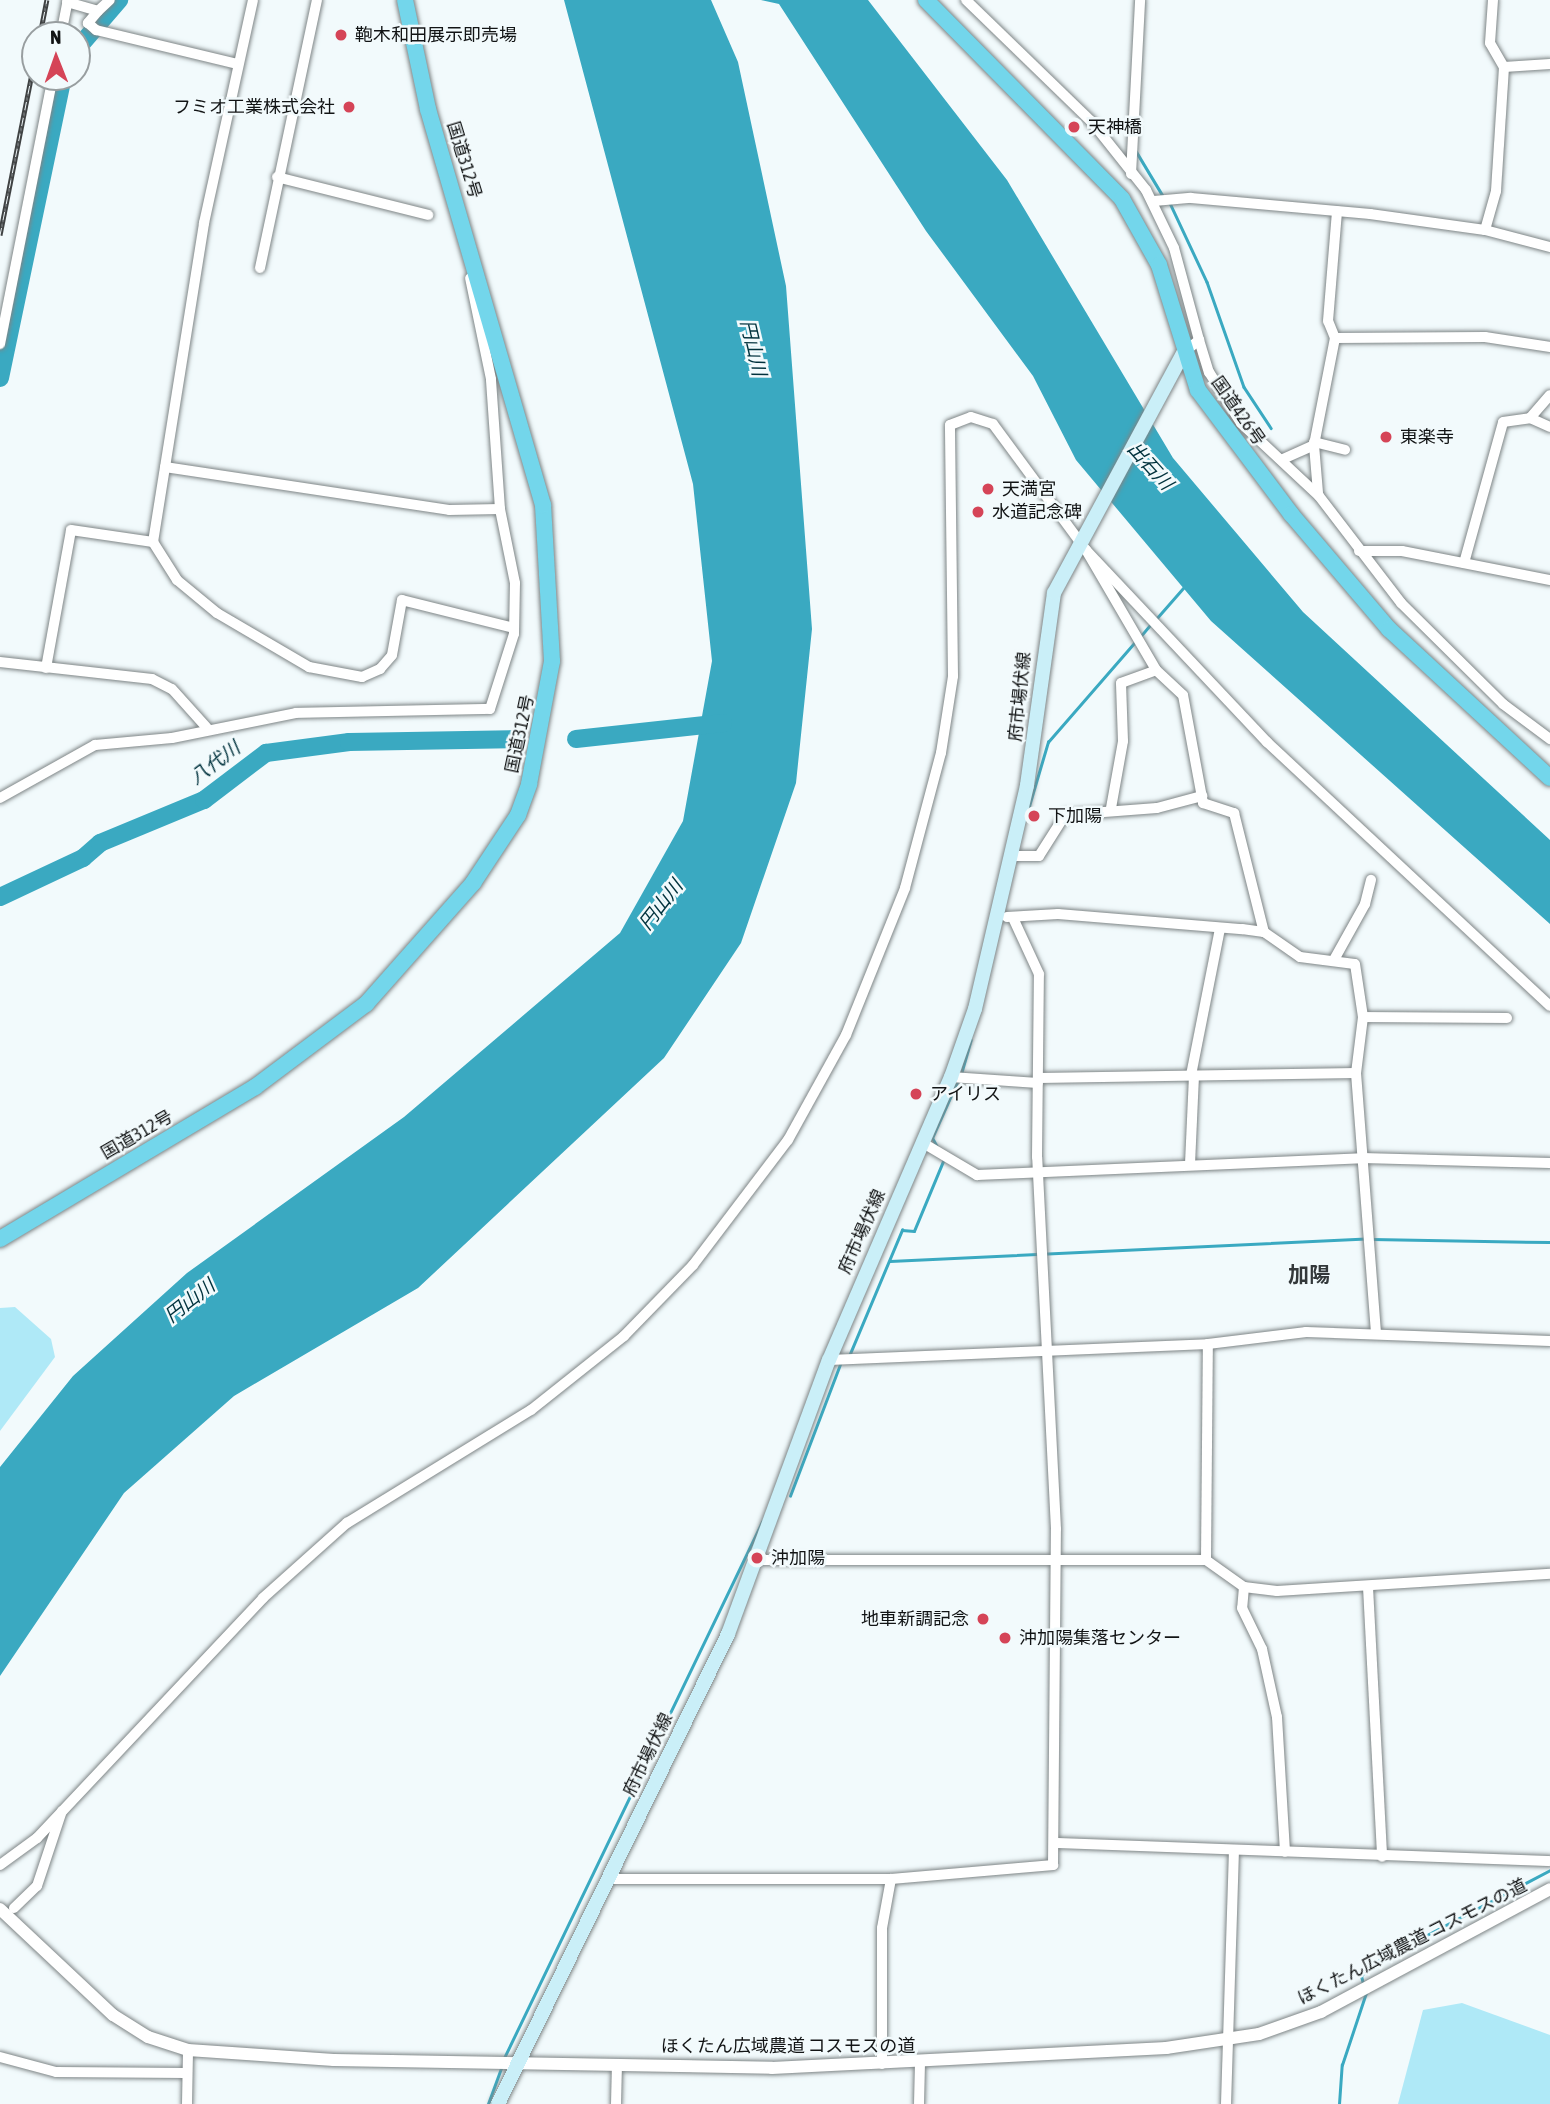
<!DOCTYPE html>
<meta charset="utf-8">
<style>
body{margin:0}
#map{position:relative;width:1550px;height:2104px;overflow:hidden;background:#f2fafc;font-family:"Asap Condensed","Noto Sans JP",sans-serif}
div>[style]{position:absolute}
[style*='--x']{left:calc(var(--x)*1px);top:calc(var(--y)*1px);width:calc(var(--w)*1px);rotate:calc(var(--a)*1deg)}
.green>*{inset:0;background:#afe9f7}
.water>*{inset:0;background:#3aa9c1}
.stream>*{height:2.5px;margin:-1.25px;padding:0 1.25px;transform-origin:1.25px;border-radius:1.25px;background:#3aa9c1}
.river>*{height:18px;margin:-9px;padding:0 9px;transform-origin:9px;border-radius:9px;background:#3aa9c1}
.roads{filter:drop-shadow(0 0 2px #7e8586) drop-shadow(0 0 2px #7e8586)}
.minor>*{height:10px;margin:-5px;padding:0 5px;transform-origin:5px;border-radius:5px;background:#fff}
.tertiary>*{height:12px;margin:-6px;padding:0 6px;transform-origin:6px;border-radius:6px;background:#fff}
.secondary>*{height:14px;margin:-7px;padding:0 7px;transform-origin:7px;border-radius:7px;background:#caeff8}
.trunk>*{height:16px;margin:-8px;padding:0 8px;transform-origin:8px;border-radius:8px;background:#73d6eb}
.rail>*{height:5px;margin-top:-2.5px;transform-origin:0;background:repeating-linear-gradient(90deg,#f2fafc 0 8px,#3f4243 0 16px);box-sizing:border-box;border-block:2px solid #3f4243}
.dots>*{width:19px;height:19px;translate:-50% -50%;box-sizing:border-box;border:4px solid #f2fafc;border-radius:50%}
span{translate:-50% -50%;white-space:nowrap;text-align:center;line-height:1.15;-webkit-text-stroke:5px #f2fafc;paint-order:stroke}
.poi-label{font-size:18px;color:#121415}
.left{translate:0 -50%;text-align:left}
.right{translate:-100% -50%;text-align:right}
.street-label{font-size:18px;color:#121415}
.water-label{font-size:19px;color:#00323d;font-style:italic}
.quarter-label{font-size:21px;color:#33383a;font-weight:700}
.north{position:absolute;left:21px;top:21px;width:70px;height:70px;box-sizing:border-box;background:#f2fafc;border:2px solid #989ea0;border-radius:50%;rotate:359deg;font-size:19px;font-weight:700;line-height:28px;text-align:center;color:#121415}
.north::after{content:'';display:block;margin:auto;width:24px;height:32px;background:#d54457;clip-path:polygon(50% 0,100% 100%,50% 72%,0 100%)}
</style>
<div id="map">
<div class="green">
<div style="clip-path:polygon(15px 1307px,51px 1339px,55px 1357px,0 1431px,0 1308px)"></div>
<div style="clip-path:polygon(1462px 2003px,1550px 2035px,1550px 2104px,1398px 2104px,1423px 2010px)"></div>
</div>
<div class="water">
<div style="clip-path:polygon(564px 0,711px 0,738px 62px,786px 286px,812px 629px,796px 783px,741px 943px,664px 1058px,418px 1288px,234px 1396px,124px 1493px,0 1676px,0 1467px,73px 1376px,187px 1273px,404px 1117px,620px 933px,683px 821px,712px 661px,693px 484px)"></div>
<div style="clip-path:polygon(761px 0,868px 0,1007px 180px,1173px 458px,1303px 612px,1550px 840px,1550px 924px,1211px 621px,1076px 460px,1033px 376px,926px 231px,779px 4px)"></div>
</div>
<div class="stream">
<div style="--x:1136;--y:151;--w:52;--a:59"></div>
<div style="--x:1170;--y:203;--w:87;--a:64.9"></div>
<div style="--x:1207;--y:282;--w:111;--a:70.6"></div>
<div style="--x:1244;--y:387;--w:49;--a:56.6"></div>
<div style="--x:1156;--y:619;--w:43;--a:-48.8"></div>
<div style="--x:1140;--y:637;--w:17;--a:-50"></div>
<div style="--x:1029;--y:806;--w:67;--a:-73.5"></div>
<div style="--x:1048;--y:742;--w:133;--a:-49"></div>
<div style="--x:961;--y:1074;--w:35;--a:-74"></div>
<div style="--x:937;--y:1147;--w:10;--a:-119"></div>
<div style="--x:932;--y:1138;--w:64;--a:-65.9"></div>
<div style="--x:1372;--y:1239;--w:178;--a:1"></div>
<div style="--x:890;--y:1261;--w:476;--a:-2.7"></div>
<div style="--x:849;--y:1356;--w:137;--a:-67.2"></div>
<div style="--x:902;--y:1230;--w:12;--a:5"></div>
<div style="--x:914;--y:1231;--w:78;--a:-67.4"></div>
<div style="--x:790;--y:1496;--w:143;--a:-69.2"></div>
<div style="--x:1363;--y:1984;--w:8;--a:-104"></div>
<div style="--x:1361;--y:1976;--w:16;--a:-47"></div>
<div style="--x:1372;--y:1964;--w:201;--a:-27.8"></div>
<div style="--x:504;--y:2058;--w:595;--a:-64.3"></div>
<div style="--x:488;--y:2104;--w:38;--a:-70"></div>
<div style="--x:1339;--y:2104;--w:39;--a:-86"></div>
<div style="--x:1342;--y:2065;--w:76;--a:-71.6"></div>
</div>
<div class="river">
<div style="--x:77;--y:49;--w:65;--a:-49.4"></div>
<div style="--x:0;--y:378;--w:308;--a:-78.2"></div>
<div style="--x:576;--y:739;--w:148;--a:-6.2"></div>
<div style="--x:0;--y:897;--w:92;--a:-25.2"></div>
<div style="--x:83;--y:858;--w:23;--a:-41"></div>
<div style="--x:100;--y:843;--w:113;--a:-22.5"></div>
<div style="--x:204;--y:800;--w:78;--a:-37.2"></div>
<div style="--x:266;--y:753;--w:84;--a:-7.5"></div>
<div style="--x:349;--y:742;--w:169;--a:-1"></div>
</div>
<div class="roads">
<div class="minor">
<div style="--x:966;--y:0;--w:174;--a:44.1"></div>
<div style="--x:1091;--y:121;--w:88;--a:51.4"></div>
<div style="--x:1146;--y:190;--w:64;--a:64.2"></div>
<div style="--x:1174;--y:248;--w:95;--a:74.8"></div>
<div style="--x:1493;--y:0;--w:43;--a:94"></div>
<div style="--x:1490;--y:43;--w:28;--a:60"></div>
<div style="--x:67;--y:2;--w:32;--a:16"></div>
<div style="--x:98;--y:11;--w:16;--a:-43"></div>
<div style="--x:98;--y:11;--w:16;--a:130"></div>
<div style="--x:88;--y:23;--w:11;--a:41"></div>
<div style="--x:96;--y:30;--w:146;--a:13.5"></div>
<div style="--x:61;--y:35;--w:36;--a:-79"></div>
<div style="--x:1504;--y:67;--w:46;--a:-3.7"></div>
<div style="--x:1131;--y:174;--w:174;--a:-87"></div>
<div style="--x:277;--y:177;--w:156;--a:14.1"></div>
<div style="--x:1154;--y:201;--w:37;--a:-5"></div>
<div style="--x:1191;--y:198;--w:180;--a:5.1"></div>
<div style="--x:1370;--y:214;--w:116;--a:7.9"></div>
<div style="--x:1485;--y:230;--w:67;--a:14.7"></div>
<div style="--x:1485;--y:230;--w:41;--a:-74.2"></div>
<div style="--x:1496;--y:191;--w:124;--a:-86.3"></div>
<div style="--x:260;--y:268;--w:274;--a:-78"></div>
<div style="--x:1335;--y:338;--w:150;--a:-0.4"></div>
<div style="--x:1485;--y:337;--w:66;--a:8.7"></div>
<div style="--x:1335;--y:338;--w:18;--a:-112"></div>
<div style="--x:1328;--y:321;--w:110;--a:-85.3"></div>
<div style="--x:0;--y:344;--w:272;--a:-78.8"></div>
<div style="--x:1183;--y:353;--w:21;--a:-39"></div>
<div style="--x:1199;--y:340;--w:34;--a:73"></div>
<div style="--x:1209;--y:372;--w:60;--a:57.9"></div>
<div style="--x:1241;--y:423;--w:107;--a:43.1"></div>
<div style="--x:1319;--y:496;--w:135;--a:52.5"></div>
<div style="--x:1401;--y:603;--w:144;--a:44.7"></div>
<div style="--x:1503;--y:704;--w:59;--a:36.7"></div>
<div style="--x:1530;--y:418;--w:30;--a:-49"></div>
<div style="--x:1314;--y:442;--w:32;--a:14"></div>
<div style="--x:1314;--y:445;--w:48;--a:85.2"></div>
<div style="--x:1283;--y:459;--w:34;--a:-24"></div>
<div style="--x:1314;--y:445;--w:109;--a:-78.9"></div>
<div style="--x:165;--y:467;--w:287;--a:8.6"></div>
<div style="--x:449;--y:510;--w:51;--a:-1.1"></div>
<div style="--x:153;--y:542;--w:45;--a:57.7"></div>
<div style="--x:177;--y:580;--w:52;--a:39.5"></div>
<div style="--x:217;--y:613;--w:107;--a:30.4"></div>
<div style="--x:309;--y:667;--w:54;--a:10.7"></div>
<div style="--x:362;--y:677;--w:20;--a:-24"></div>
<div style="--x:380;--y:669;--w:18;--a:-49"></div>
<div style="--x:392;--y:655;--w:56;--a:-79.7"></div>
<div style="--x:402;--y:600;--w:115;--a:14"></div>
<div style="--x:1086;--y:550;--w:139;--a:59.7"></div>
<div style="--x:1156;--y:670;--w:37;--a:43"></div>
<div style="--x:1183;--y:695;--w:110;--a:79.5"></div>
<div style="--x:1203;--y:803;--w:33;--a:18"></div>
<div style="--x:1234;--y:813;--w:123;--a:75.9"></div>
<div style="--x:1359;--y:551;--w:43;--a:0"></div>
<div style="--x:1402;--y:551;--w:151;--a:11.1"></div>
<div style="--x:1464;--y:563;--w:146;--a:-74.5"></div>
<div style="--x:1503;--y:422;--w:27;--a:-8"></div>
<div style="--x:1530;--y:418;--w:22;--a:24"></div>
<div style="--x:0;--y:662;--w:153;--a:6.4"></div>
<div style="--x:152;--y:679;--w:22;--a:27"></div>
<div style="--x:172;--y:689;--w:52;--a:48.1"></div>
<div style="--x:46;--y:668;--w:140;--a:-79.7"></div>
<div style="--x:71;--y:530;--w:83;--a:8.3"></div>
<div style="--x:153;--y:542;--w:323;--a:-80.9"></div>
<div style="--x:204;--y:223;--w:228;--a:-77.6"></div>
<div style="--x:0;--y:798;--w:109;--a:-29.2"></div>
<div style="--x:95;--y:745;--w:77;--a:-5.2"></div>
<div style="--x:172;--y:738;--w:126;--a:-11.4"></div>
<div style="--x:296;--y:713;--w:194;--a:-1.2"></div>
<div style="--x:490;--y:709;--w:79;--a:-72.3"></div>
<div style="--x:514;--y:634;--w:51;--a:-88.9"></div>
<div style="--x:515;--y:583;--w:76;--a:-101.5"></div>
<div style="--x:500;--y:509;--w:130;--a:-94"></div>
<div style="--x:491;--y:379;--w:103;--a:-101.7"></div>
<div style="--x:1111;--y:808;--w:68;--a:-79.8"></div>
<div style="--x:1123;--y:741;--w:58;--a:-92"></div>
<div style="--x:1121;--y:683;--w:37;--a:-20"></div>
<div style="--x:1010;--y:856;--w:29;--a:0"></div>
<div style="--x:1039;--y:856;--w:49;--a:-57.6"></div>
<div style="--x:1065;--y:815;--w:92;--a:-4.4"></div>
<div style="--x:1157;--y:808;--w:47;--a:-14.9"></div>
<div style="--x:1007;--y:917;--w:51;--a:-3.4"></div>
<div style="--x:1058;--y:914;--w:185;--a:4.7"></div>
<div style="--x:1242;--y:929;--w:22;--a:8"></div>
<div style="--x:1264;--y:932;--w:44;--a:34.8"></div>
<div style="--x:1300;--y:957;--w:55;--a:7.3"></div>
<div style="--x:1355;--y:964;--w:54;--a:81.4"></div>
<div style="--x:1363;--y:1017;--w:56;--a:97.1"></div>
<div style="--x:1356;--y:1073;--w:261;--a:85.6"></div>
<div style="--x:1335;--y:958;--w:62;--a:-60.9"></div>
<div style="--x:1365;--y:904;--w:25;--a:-76"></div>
<div style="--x:1363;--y:1017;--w:144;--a:0.4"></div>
<div style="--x:1191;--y:1075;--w:149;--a:-78.8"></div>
<div style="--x:951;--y:1077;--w:87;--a:3.9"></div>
<div style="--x:1039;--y:1078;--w:317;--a:-0.9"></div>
<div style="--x:923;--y:1143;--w:63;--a:30.7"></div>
<div style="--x:977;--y:1175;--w:385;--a:-2.5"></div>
<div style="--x:1362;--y:1158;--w:188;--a:1.5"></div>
<div style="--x:1190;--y:1164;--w:89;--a:-87.4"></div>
<div style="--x:829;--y:1360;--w:379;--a:-2.4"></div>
<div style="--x:1208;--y:1344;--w:99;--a:-7"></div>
<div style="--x:1306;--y:1332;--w:244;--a:2.1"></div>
<div style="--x:760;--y:1560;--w:446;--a:0"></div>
<div style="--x:1206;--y:1560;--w:47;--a:35.4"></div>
<div style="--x:1244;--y:1587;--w:33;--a:7"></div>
<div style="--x:1277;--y:1591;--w:274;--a:-3.6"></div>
<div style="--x:1206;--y:1560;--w:216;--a:-89.5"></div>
<div style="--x:1244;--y:1587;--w:21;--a:95"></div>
<div style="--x:1242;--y:1608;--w:46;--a:64"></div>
<div style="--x:1262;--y:1649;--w:70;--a:77.6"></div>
<div style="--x:1277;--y:1717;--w:135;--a:86.6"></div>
<div style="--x:1368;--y:1587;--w:270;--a:87"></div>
<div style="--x:1056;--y:1843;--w:494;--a:2.1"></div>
<div style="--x:0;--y:1865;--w:46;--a:-36.1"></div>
<div style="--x:37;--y:1838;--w:330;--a:-46.7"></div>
<div style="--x:263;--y:1598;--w:113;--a:-41.8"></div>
<div style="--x:347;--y:1523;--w:216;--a:-31.6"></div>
<div style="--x:531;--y:1410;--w:119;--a:-38.5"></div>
<div style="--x:624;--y:1336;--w:99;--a:-45.8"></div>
<div style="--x:693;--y:1265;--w:157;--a:-52.8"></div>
<div style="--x:788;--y:1140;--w:120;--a:-61.1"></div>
<div style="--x:846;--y:1035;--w:158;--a:-68.1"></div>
<div style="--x:905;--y:888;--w:140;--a:-75.1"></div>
<div style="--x:941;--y:753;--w:78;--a:-81.1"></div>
<div style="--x:953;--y:676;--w:251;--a:-90.7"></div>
<div style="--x:950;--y:425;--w:22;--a:-21"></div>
<div style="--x:971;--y:417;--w:23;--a:18"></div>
<div style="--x:993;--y:424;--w:157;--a:53.6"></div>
<div style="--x:1086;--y:550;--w:264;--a:46.7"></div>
<div style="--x:1267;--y:742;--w:387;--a:43"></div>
<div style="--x:608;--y:1879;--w:283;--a:0"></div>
<div style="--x:891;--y:1879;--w:163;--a:-4.9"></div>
<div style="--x:1053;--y:1865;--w:336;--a:-89.5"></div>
<div style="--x:1056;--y:1529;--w:372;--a:-92.9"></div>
<div style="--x:1037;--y:1157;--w:183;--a:-89.4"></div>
<div style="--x:1039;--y:974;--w:62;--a:-114.9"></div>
<div style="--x:14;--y:1908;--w:32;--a:-44"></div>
<div style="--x:37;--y:1886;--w:79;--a:-71.6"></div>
<div style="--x:0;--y:2057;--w:58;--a:15"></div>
<div style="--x:56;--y:2072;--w:130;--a:0.4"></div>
<div style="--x:882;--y:2064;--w:136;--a:-90"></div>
<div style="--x:882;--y:1928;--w:50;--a:-79.6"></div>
<div style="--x:187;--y:2104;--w:54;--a:-88.9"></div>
<div style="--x:616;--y:2104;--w:40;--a:-88.6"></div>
<div style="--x:919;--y:2104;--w:41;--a:-88.6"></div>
<div style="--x:1226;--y:2104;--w:253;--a:-88.2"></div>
</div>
<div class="tertiary">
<div style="--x:0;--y:1909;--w:155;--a:43.2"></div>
<div style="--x:113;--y:2015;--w:41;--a:32.2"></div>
<div style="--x:148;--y:2037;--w:42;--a:18"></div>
<div style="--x:188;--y:2050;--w:146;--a:3.9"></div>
<div style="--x:334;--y:2060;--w:438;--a:1"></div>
<div style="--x:772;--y:2068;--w:395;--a:-2.9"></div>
<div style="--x:1166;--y:2048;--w:94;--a:-8.6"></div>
<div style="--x:1259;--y:2034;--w:66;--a:-19.5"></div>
<div style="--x:1321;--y:2012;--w:260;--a:-28.2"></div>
</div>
<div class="secondary">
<div style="--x:498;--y:2104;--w:523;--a:-63.92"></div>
<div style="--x:728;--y:1634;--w:292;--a:-69.8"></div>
<div style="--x:829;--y:1360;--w:308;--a:-66.7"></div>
<div style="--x:951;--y:1077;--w:72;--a:-70.6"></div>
<div style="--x:975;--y:1009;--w:230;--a:-76.9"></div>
<div style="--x:1027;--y:785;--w:194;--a:-82"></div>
<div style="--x:1054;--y:593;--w:272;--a:-61.7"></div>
</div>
<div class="trunk">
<div style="--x:926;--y:0;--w:279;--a:45.4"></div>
<div style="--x:1122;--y:199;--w:76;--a:60.7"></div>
<div style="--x:1159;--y:265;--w:131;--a:72.7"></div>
<div style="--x:1198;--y:390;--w:155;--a:53.1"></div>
<div style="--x:1291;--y:514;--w:151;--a:49.6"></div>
<div style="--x:1389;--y:629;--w:219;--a:42.8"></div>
<div style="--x:0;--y:1239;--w:297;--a:-30.8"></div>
<div style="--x:255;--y:1087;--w:139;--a:-36.8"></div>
<div style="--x:366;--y:1004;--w:162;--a:-48.5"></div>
<div style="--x:473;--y:883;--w:82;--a:-56.5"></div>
<div style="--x:518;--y:815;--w:33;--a:-70"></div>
<div style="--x:529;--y:784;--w:125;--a:-79.4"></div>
<div style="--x:552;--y:661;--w:156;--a:-93.3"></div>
<div style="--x:543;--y:505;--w:412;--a:-106.2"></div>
<div style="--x:428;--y:109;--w:111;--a:-101.9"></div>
</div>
</div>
<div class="rail">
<div style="--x:40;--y:35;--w:36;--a:-79"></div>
<div style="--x:0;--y:235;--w:180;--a:-78.8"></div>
</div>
<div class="dots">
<div style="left:341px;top:35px;background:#d54457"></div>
<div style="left:349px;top:107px;background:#d54457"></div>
<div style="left:1074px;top:127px;background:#d54457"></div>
<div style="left:1386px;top:437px;background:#d54457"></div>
<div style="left:988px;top:489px;background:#d54457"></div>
<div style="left:978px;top:512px;background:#d54457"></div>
<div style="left:1034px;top:816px;background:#d54457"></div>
<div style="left:916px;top:1094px;background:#d54457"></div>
<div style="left:757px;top:1558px;background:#d54457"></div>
<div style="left:983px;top:1619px;background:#d54457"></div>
<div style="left:1005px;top:1638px;background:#d54457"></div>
</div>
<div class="poi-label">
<span class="left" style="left:355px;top:35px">鞄木和田展示即売場</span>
<span class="right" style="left:335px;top:107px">フミオ工業株式会社</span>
<span class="left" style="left:1088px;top:127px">天神橋</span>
<span class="left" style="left:1400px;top:437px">東楽寺</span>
<span class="left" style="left:1002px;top:489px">天満宮</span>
<span class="left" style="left:992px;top:512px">水道記念碑</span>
<span class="left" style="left:1048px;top:816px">下加陽</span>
<span class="left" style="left:930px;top:1094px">アイリス</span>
<span class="left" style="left:771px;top:1558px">沖加陽</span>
<span class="right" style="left:969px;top:1619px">地車新調記念</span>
<span class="left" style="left:1019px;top:1638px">沖加陽集落センター</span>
</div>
<div class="street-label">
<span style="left:464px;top:160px;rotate:73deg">国道312号</span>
<span style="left:1238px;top:411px;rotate:55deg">国道426号</span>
<span style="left:1020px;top:697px;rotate:-84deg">府市場伏線</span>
<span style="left:520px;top:734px;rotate:-78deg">国道312号</span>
<span style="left:137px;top:1135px;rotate:-30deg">国道312号</span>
<span style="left:862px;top:1232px;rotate:-66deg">府市場伏線</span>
<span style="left:648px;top:1755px;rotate:-64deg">府市場伏線</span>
<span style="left:1412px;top:1942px;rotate:-27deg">ほくたん広域農道 コスモスの道</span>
<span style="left:788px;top:2046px">ほくたん広域農道 コスモスの道</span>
</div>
<div class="water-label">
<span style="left:753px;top:348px;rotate:77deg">円山川</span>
<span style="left:1150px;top:466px;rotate:48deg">出石川</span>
<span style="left:215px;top:763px;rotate:-37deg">八代川</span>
<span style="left:661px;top:905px;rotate:-52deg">円山川</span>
<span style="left:190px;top:1301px;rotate:-38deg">円山川</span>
</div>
<div class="quarter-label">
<span style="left:1309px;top:1274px">加陽</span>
</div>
<div class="north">N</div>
</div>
